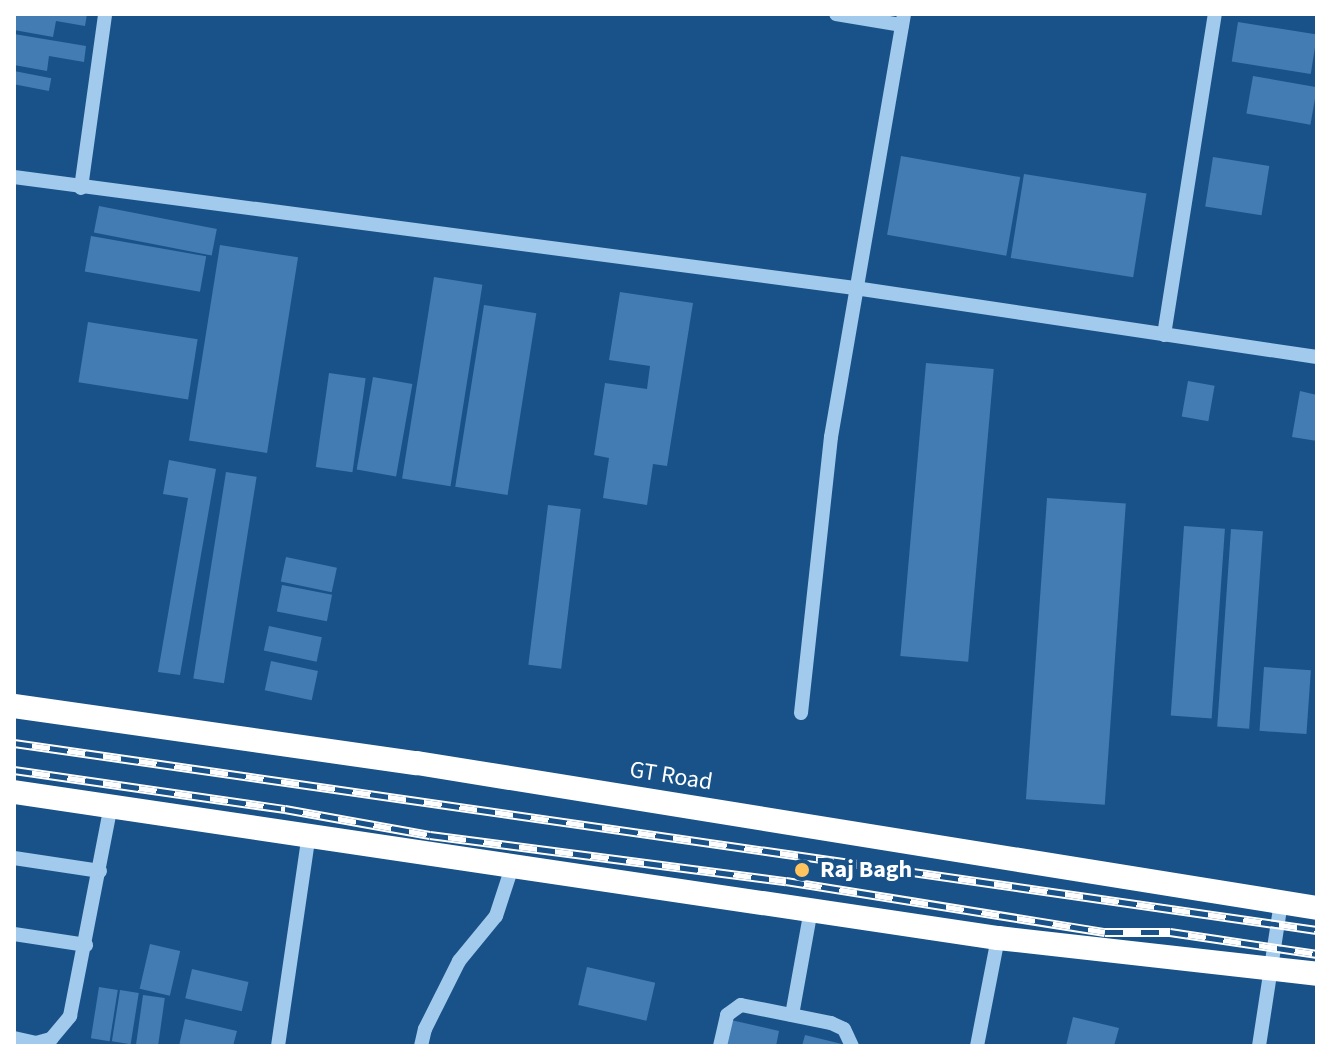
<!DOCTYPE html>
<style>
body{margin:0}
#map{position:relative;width:1331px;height:1060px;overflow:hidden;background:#195289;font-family:"Source Sans 3",sans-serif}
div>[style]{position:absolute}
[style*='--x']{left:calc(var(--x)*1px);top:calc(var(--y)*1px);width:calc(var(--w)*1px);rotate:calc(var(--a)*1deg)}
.building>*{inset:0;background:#427cb2;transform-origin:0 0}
.minor>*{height:14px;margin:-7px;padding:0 7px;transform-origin:7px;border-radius:7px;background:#a2caed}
.highway>*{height:24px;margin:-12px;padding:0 12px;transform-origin:12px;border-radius:12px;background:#fff}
.rail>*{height:9px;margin-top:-4.5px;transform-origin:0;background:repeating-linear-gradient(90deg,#195289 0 18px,#fff 0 36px);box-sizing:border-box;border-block:2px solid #fff}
.dots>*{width:22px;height:22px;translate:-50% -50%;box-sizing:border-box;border:4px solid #195289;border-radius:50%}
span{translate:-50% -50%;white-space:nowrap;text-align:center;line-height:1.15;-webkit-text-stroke:8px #195289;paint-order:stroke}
.street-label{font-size:24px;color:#fff}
.poi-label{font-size:24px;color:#fff;font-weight:700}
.left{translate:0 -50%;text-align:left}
.frame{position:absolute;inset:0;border:16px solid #fff;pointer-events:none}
</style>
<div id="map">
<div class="building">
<div style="clip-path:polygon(14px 14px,87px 14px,85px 26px,56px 21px,53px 37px,14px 30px)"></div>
<div style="left:1238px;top:22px;width:80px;height:40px;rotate:9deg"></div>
<div style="clip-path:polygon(14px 34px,86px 46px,84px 62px,49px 56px,47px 71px,14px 65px)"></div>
<div style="left:14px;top:71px;width:38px;height:13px;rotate:11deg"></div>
<div style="left:1253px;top:76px;width:65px;height:38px;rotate:10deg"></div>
<div style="left:901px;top:156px;width:121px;height:80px;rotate:10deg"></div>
<div style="left:1213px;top:157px;width:57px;height:50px;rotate:9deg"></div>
<div style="left:1024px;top:174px;width:124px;height:85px;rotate:9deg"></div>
<div style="left:99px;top:206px;width:120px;height:27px;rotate:11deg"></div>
<div style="left:91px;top:236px;width:117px;height:36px;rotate:10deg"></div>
<div style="left:220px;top:245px;width:79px;height:198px;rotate:9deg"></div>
<div style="left:434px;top:277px;width:49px;height:204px;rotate:9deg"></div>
<div style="clip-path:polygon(620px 292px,693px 303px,667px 466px,653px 464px,647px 505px,603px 498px,609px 458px,594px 455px,605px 383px,647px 389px,650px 366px,609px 360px)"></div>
<div style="left:484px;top:305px;width:53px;height:184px;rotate:9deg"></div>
<div style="left:88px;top:322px;width:111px;height:61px;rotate:9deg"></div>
<div style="left:926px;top:363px;width:68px;height:294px;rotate:5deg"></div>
<div style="left:329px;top:373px;width:37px;height:95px;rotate:8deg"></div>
<div style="left:373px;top:377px;width:40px;height:94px;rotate:10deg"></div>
<div style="left:1188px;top:381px;width:27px;height:36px;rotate:10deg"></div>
<div style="clip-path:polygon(1300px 391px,1317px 395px,1317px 441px,1292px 437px)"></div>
<div style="clip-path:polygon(169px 460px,216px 469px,180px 675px,158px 672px,188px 498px,163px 494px)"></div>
<div style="left:226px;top:472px;width:31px;height:209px;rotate:9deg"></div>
<div style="left:1047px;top:498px;width:79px;height:302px;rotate:4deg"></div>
<div style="left:548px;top:505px;width:33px;height:161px;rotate:7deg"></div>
<div style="left:1184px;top:526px;width:41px;height:190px;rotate:4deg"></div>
<div style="left:1231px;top:529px;width:32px;height:198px;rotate:4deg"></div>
<div style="left:286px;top:557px;width:52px;height:25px;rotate:12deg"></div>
<div style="left:282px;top:585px;width:51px;height:27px;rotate:11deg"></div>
<div style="left:269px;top:626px;width:54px;height:25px;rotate:12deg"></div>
<div style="left:271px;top:661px;width:48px;height:30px;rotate:12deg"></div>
<div style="left:1264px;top:667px;width:47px;height:64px;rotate:4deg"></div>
<div style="left:150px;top:944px;width:31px;height:46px;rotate:13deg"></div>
<div style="left:587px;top:967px;width:70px;height:39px;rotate:13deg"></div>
<div style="left:192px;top:969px;width:58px;height:30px;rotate:13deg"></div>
<div style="left:99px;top:987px;width:19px;height:52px;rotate:9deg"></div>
<div style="left:120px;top:990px;width:19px;height:52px;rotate:9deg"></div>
<div style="left:143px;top:995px;width:22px;height:51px;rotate:8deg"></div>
<div style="clip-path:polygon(1073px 1017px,1119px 1028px,1114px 1046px,1066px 1046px)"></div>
<div style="clip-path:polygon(185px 1019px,237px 1031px,233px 1046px,179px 1046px)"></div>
<div style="clip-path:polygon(731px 1020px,779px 1031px,776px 1046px,725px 1046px)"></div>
<div style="clip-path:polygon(805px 1035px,846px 1045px,846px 1046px,802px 1046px)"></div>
</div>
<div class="minor">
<div style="--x:836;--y:14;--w:67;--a:9.5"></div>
<div style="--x:14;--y:177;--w:848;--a:7.52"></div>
<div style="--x:855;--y:288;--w:467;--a:8.5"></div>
<div style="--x:81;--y:188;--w:176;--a:-82.1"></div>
<div style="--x:1164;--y:335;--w:325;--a:-81"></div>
<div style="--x:801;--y:713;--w:278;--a:-83.8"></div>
<div style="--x:831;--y:437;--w:429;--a:-80.2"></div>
<div style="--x:14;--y:858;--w:87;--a:8.6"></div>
<div style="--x:14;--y:934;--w:73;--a:8.7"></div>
<div style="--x:792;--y:1015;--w:108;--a:-79.8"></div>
<div style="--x:14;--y:1038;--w:23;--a:13"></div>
<div style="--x:36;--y:1043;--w:16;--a:-15"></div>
<div style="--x:51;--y:1039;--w:30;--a:-50"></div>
<div style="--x:70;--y:1016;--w:214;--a:-79"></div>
<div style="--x:278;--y:1046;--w:214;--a:-81.7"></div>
<div style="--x:421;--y:1046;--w:17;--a:-77"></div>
<div style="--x:425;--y:1029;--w:76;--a:-63.4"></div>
<div style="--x:459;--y:961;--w:58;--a:-50.6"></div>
<div style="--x:496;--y:916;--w:55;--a:-71.9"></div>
<div style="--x:720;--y:1046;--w:32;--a:-77"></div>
<div style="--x:727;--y:1015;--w:17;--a:-36"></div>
<div style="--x:741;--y:1005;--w:92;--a:11.3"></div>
<div style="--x:831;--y:1023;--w:14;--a:25"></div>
<div style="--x:844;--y:1029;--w:19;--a:65"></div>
<div style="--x:977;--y:1046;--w:110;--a:-79"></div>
<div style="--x:1259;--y:1046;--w:145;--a:-81.3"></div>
</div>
<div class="highway">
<div style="--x:14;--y:706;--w:407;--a:8.1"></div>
<div style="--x:417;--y:763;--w:912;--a:9.15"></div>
<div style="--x:14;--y:792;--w:995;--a:8.44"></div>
<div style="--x:998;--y:938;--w:321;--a:6.4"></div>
</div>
<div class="rail">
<div style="--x:14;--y:743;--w:1316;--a:8.17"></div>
<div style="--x:14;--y:770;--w:274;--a:8.2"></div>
<div style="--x:285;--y:809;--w:147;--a:10.2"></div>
<div style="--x:430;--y:835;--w:359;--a:7.4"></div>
<div style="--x:786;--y:881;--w:323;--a:9.1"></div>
<div style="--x:1105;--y:932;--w:65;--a:0"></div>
<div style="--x:1170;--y:932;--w:149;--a:8.5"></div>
</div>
<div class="dots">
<div style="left:802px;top:870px;background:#ffc45e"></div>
</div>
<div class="street-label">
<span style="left:671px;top:776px;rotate:9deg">GT Road</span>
</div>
<div class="poi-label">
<span class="left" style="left:820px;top:870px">Raj Bagh</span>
</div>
<div class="frame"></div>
</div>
